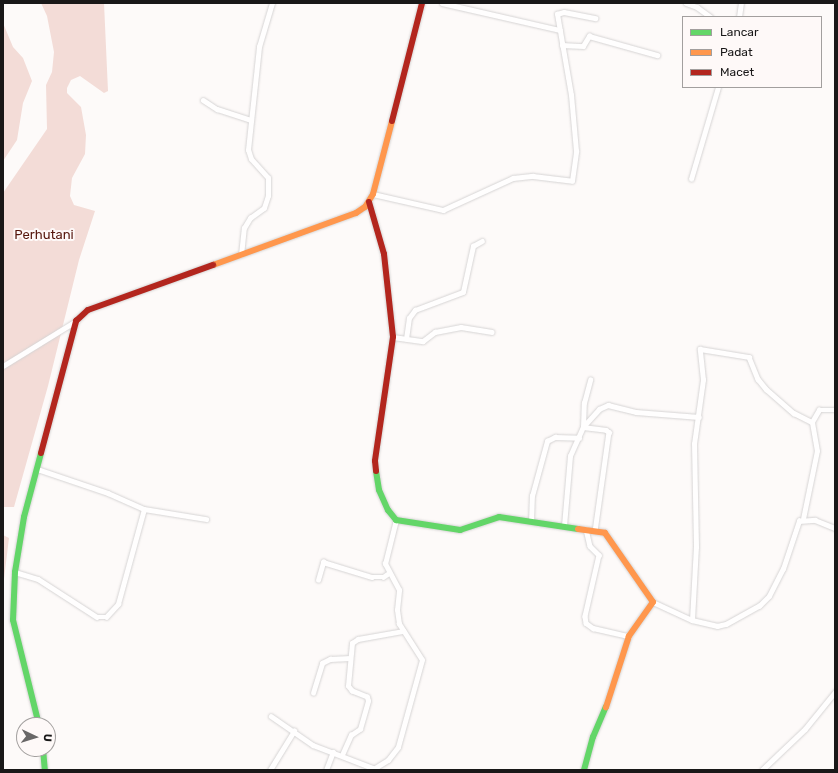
<!DOCTYPE html>
<style>
body{margin:0}
#map{position:relative;width:838px;height:773px;overflow:hidden;background:#fdfaf9;font-family:Rubik,sans-serif}
div>[style]{position:absolute}
[style*='--x']{left:calc(var(--x)*1px);top:calc(var(--y)*1px);width:calc(var(--w)*1px);rotate:calc(var(--a)*1deg)}
.green>*{inset:0;background:#f3dcd7}
.roads{filter:drop-shadow(0 0 1px #d6d4d4) drop-shadow(0 0 1px #d6d4d4)}
.street>*{height:4.5px;margin:-2.25px;padding:0 2.25px;transform-origin:2.25px;border-radius:2.25px;background:#fffefe}
.fast>*{height:6px;margin:-3px;padding:0 3px;transform-origin:3px;border-radius:3px;background:#63d668}
.slow>*{height:6px;margin:-3px;padding:0 3px;transform-origin:3px;border-radius:3px;background:#ff974d}
.jam>*{height:6px;margin:-3px;padding:0 3px;transform-origin:3px;border-radius:3px;background:#b3261e}
span{translate:-50% -50%;white-space:nowrap;text-align:center;line-height:1.15;-webkit-text-stroke:4px #fef9f8;paint-order:stroke}
.park-label{font-size:13px;color:#56160c}
.frame{position:absolute;inset:0;border:4px solid #191818;pointer-events:none}
.legend{position:absolute;left:682px;top:16px;width:140px;height:72px;box-sizing:border-box;background:#fef9f8;border:1px solid #a29f9e;margin:0;padding:5px 7px;list-style:none;font-size:12px;color:#191818}
.legend li{display:flex;align-items:center;gap:8px;height:20px}
.legend b{width:20px;border:1px solid #a29f9e}
.north{position:absolute;left:16px;top:717px;width:40px;height:40px;box-sizing:border-box;background:#fef9f8;border:1px solid #a29f9e;border-radius:50%;rotate:94deg;font-size:11px;font-weight:700;line-height:16px;text-align:center;color:#191818}
.north::after{content:'';display:block;margin:auto;width:14px;height:18px;background:#696767;clip-path:polygon(50% 0,100% 100%,50% 72%,0 100%)}
</style>
<div id="map">
<div class="green">
<div style="clip-path:polygon(41px 3px,104px 3px,108px 91px,104px 93px,80px 76px,71px 80px,67px 88px,67px 93px,81px 107px,86px 135px,85px 154px,72px 178px,70px 196px,74px 205px,95px 211px,79px 260px,48px 386px,14px 507px,3px 507px,3px 193px,47px 129px,46px 85px,52px 72px,54px 52px,47px 16px)"></div>
<div style="clip-path:polygon(3px 23px,13px 47px,23px 58px,32px 81px,23px 103px,17px 140px,3px 161px)"></div>
<div style="clip-path:polygon(3px 535px,9px 538px,3px 587px)"></div>
</div>
<div class="roads">
<div class="street">
<div style="--x:442;--y:3;--w:121;--a:12.9"></div>
<div style="--x:686;--y:3;--w:12;--a:20"></div>
<div style="--x:697;--y:7;--w:17;--a:36"></div>
<div style="--x:739;--y:17;--w:14;--a:-82"></div>
<div style="--x:562;--y:45;--w:21;--a:3"></div>
<div style="--x:583;--y:46;--w:12;--a:-59"></div>
<div style="--x:589;--y:36;--w:71;--a:15.6"></div>
<div style="--x:203;--y:100;--w:17;--a:33"></div>
<div style="--x:217;--y:109;--w:35;--a:18"></div>
<div style="--x:691;--y:179;--w:96;--a:-73.6"></div>
<div style="--x:373;--y:194;--w:72;--a:12.9"></div>
<div style="--x:443;--y:210;--w:77;--a:-24.6"></div>
<div style="--x:513;--y:178;--w:20;--a:-6"></div>
<div style="--x:533;--y:176;--w:39;--a:7"></div>
<div style="--x:572;--y:181;--w:30;--a:-82"></div>
<div style="--x:576;--y:151;--w:56;--a:-95.1"></div>
<div style="--x:571;--y:95;--w:82;--a:-99.8"></div>
<div style="--x:557;--y:14;--w:7;--a:-16"></div>
<div style="--x:564;--y:12;--w:32;--a:11"></div>
<div style="--x:241;--y:255;--w:27;--a:-84"></div>
<div style="--x:244;--y:228;--w:12;--a:-59"></div>
<div style="--x:250;--y:218;--w:17;--a:-36"></div>
<div style="--x:264;--y:208;--w:13;--a:-72"></div>
<div style="--x:268;--y:196;--w:18;--a:-90"></div>
<div style="--x:268;--y:178;--w:25;--a:-132"></div>
<div style="--x:251;--y:159;--w:9;--a:-108"></div>
<div style="--x:248;--y:150;--w:104;--a:-83.9"></div>
<div style="--x:259;--y:47;--w:46;--a:-73.5"></div>
<div style="--x:393;--y:337;--w:30;--a:8"></div>
<div style="--x:423;--y:341;--w:15;--a:-37"></div>
<div style="--x:435;--y:332;--w:26;--a:-11"></div>
<div style="--x:461;--y:327;--w:31;--a:9"></div>
<div style="--x:406;--y:339;--w:21;--a:-82"></div>
<div style="--x:409;--y:318;--w:10;--a:-53"></div>
<div style="--x:415;--y:310;--w:51;--a:-20.6"></div>
<div style="--x:463;--y:292;--w:47;--a:-77.7"></div>
<div style="--x:473;--y:246;--w:10;--a:-29"></div>
<div style="--x:3;--y:366;--w:86;--a:-31.7"></div>
<div style="--x:583;--y:427;--w:23;--a:7"></div>
<div style="--x:606;--y:430;--w:4;--a:34"></div>
<div style="--x:609;--y:432;--w:100;--a:98"></div>
<div style="--x:583;--y:427;--w:24;--a:-48"></div>
<div style="--x:599;--y:409;--w:10;--a:-24"></div>
<div style="--x:608;--y:405;--w:29;--a:14"></div>
<div style="--x:636;--y:412;--w:63;--a:4.5"></div>
<div style="--x:37;--y:469;--w:75;--a:18.7"></div>
<div style="--x:108;--y:493;--w:39;--a:24"></div>
<div style="--x:144;--y:509;--w:63;--a:9.2"></div>
<div style="--x:803;--y:519;--w:69;--a:-78.4"></div>
<div style="--x:817;--y:451;--w:29;--a:-100"></div>
<div style="--x:812;--y:422;--w:14;--a:-60"></div>
<div style="--x:819;--y:410;--w:16;--a:0"></div>
<div style="--x:531;--y:522;--w:26;--a:-88"></div>
<div style="--x:532;--y:496;--w:57;--a:-74.7"></div>
<div style="--x:547;--y:441;--w:9;--a:-27"></div>
<div style="--x:555;--y:437;--w:24;--a:2"></div>
<div style="--x:564;--y:526;--w:70;--a:-85.1"></div>
<div style="--x:570;--y:456;--w:32;--a:-66"></div>
<div style="--x:583;--y:427;--w:24;--a:-88"></div>
<div style="--x:584;--y:403;--w:24;--a:-75"></div>
<div style="--x:586;--y:529;--w:17;--a:77"></div>
<div style="--x:590;--y:546;--w:13;--a:45"></div>
<div style="--x:599;--y:555;--w:63;--a:102.9"></div>
<div style="--x:585;--y:616;--w:7;--a:82"></div>
<div style="--x:586;--y:623;--w:9;--a:36"></div>
<div style="--x:593;--y:628;--w:37;--a:13"></div>
<div style="--x:15;--y:572;--w:24;--a:17"></div>
<div style="--x:38;--y:579;--w:70;--a:32.8"></div>
<div style="--x:97;--y:617;--w:9;--a:0"></div>
<div style="--x:106;--y:617;--w:18;--a:-47"></div>
<div style="--x:118;--y:604;--w:98;--a:-74.7"></div>
<div style="--x:318;--y:580;--w:19;--a:-74"></div>
<div style="--x:323;--y:562;--w:51;--a:17"></div>
<div style="--x:372;--y:577;--w:11;--a:0"></div>
<div style="--x:383;--y:577;--w:7;--a:-34"></div>
<div style="--x:653;--y:602;--w:43;--a:24.8"></div>
<div style="--x:692;--y:620;--w:26;--a:13"></div>
<div style="--x:717;--y:626;--w:9;--a:-13"></div>
<div style="--x:726;--y:624;--w:38;--a:-29"></div>
<div style="--x:759;--y:606;--w:14;--a:-45"></div>
<div style="--x:769;--y:596;--w:30;--a:-63"></div>
<div style="--x:783;--y:569;--w:51;--a:-71.6"></div>
<div style="--x:799;--y:521;--w:16;--a:-4"></div>
<div style="--x:815;--y:520;--w:22;--a:22"></div>
<div style="--x:692;--y:620;--w:73;--a:-86.9"></div>
<div style="--x:696;--y:547;--w:103;--a:-91.1"></div>
<div style="--x:694;--y:444;--w:65;--a:-82"></div>
<div style="--x:703;--y:380;--w:31;--a:-96"></div>
<div style="--x:700;--y:349;--w:50;--a:9.3"></div>
<div style="--x:749;--y:357;--w:24;--a:68"></div>
<div style="--x:758;--y:379;--w:13;--a:51"></div>
<div style="--x:766;--y:389;--w:37;--a:41"></div>
<div style="--x:794;--y:413;--w:20;--a:27"></div>
<div style="--x:313;--y:693;--w:31;--a:-73"></div>
<div style="--x:322;--y:663;--w:9;--a:-27"></div>
<div style="--x:330;--y:659;--w:20;--a:-3"></div>
<div style="--x:271;--y:716;--w:51;--a:34.6"></div>
<div style="--x:313;--y:745;--w:64;--a:21"></div>
<div style="--x:342;--y:755;--w:22;--a:-66"></div>
<div style="--x:351;--y:735;--w:11;--a:-34"></div>
<div style="--x:360;--y:729;--w:29;--a:-74"></div>
<div style="--x:368;--y:701;--w:4;--a:-104"></div>
<div style="--x:367;--y:697;--w:16;--a:-158"></div>
<div style="--x:352;--y:691;--w:6;--a:-129"></div>
<div style="--x:348;--y:686;--w:43;--a:-84.7"></div>
<div style="--x:352;--y:643;--w:7;--a:-34"></div>
<div style="--x:358;--y:639;--w:46;--a:-10.1"></div>
<div style="--x:270;--y:770;--w:46;--a:-58.4"></div>
<div style="--x:326;--y:770;--w:19;--a:-69"></div>
<div style="--x:372;--y:770;--w:19;--a:-32"></div>
<div style="--x:388;--y:760;--w:16;--a:-52"></div>
<div style="--x:398;--y:747;--w:90;--a:-74.6"></div>
<div style="--x:422;--y:660;--w:43;--a:-122.6"></div>
<div style="--x:399;--y:624;--w:14;--a:-98"></div>
<div style="--x:397;--y:610;--w:20;--a:-84"></div>
<div style="--x:399;--y:590;--w:30;--a:-118"></div>
<div style="--x:385;--y:564;--w:45;--a:-76"></div>
<div style="--x:762;--y:770;--w:59;--a:-43.6"></div>
<div style="--x:805;--y:729;--w:48;--a:-51"></div>
</div>
<div class="fast">
<div style="--x:376;--y:471;--w:19;--a:81"></div>
<div style="--x:379;--y:490;--w:22;--a:66"></div>
<div style="--x:388;--y:510;--w:13;--a:51"></div>
<div style="--x:396;--y:520;--w:65;--a:8.9"></div>
<div style="--x:460;--y:530;--w:41;--a:-18.4"></div>
<div style="--x:499;--y:517;--w:80;--a:8.6"></div>
<div style="--x:39;--y:725;--w:108;--a:-103.9"></div>
<div style="--x:13;--y:620;--w:48;--a:-87.6"></div>
<div style="--x:15;--y:572;--w:56;--a:-80.7"></div>
<div style="--x:24;--y:517;--w:66;--a:-75.1"></div>
<div style="--x:43;--y:749;--w:21;--a:85"></div>
<div style="--x:584;--y:770;--w:34;--a:-75"></div>
<div style="--x:593;--y:737;--w:33;--a:-67"></div>
</div>
<div class="slow">
<div style="--x:213;--y:265;--w:152;--a:-20"></div>
<div style="--x:356;--y:213;--w:11;--a:-34"></div>
<div style="--x:365;--y:207;--w:15;--a:-58"></div>
<div style="--x:373;--y:194;--w:75;--a:-75.4"></div>
<div style="--x:578;--y:529;--w:27;--a:8"></div>
<div style="--x:605;--y:533;--w:84;--a:55.2"></div>
<div style="--x:653;--y:602;--w:42;--a:125.2"></div>
<div style="--x:629;--y:636;--w:75;--a:107.9"></div>
</div>
<div class="jam">
<div style="--x:392;--y:121;--w:122;--a:-75.7"></div>
<div style="--x:369;--y:202;--w:54;--a:73.9"></div>
<div style="--x:384;--y:254;--w:83;--a:83.8"></div>
<div style="--x:393;--y:337;--w:125;--a:98.3"></div>
<div style="--x:375;--y:461;--w:10;--a:84"></div>
<div style="--x:41;--y:453;--w:137;--a:-75.1"></div>
<div style="--x:76;--y:321;--w:16;--a:-43"></div>
<div style="--x:88;--y:310;--w:133;--a:-19.8"></div>
</div>
</div>
<div class="park-label">
<span style="left:44px;top:235px">Perhutani</span>
</div>
<div class="frame"></div>
<ul class="legend">
<li><b style="height:5px;background:#63d668"></b>Lancar</li>
<li><b style="height:5px;background:#ff974d"></b>Padat</li>
<li><b style="height:5px;background:#b3261e"></b>Macet</li>
</ul>
<div class="north">U</div>
</div>
